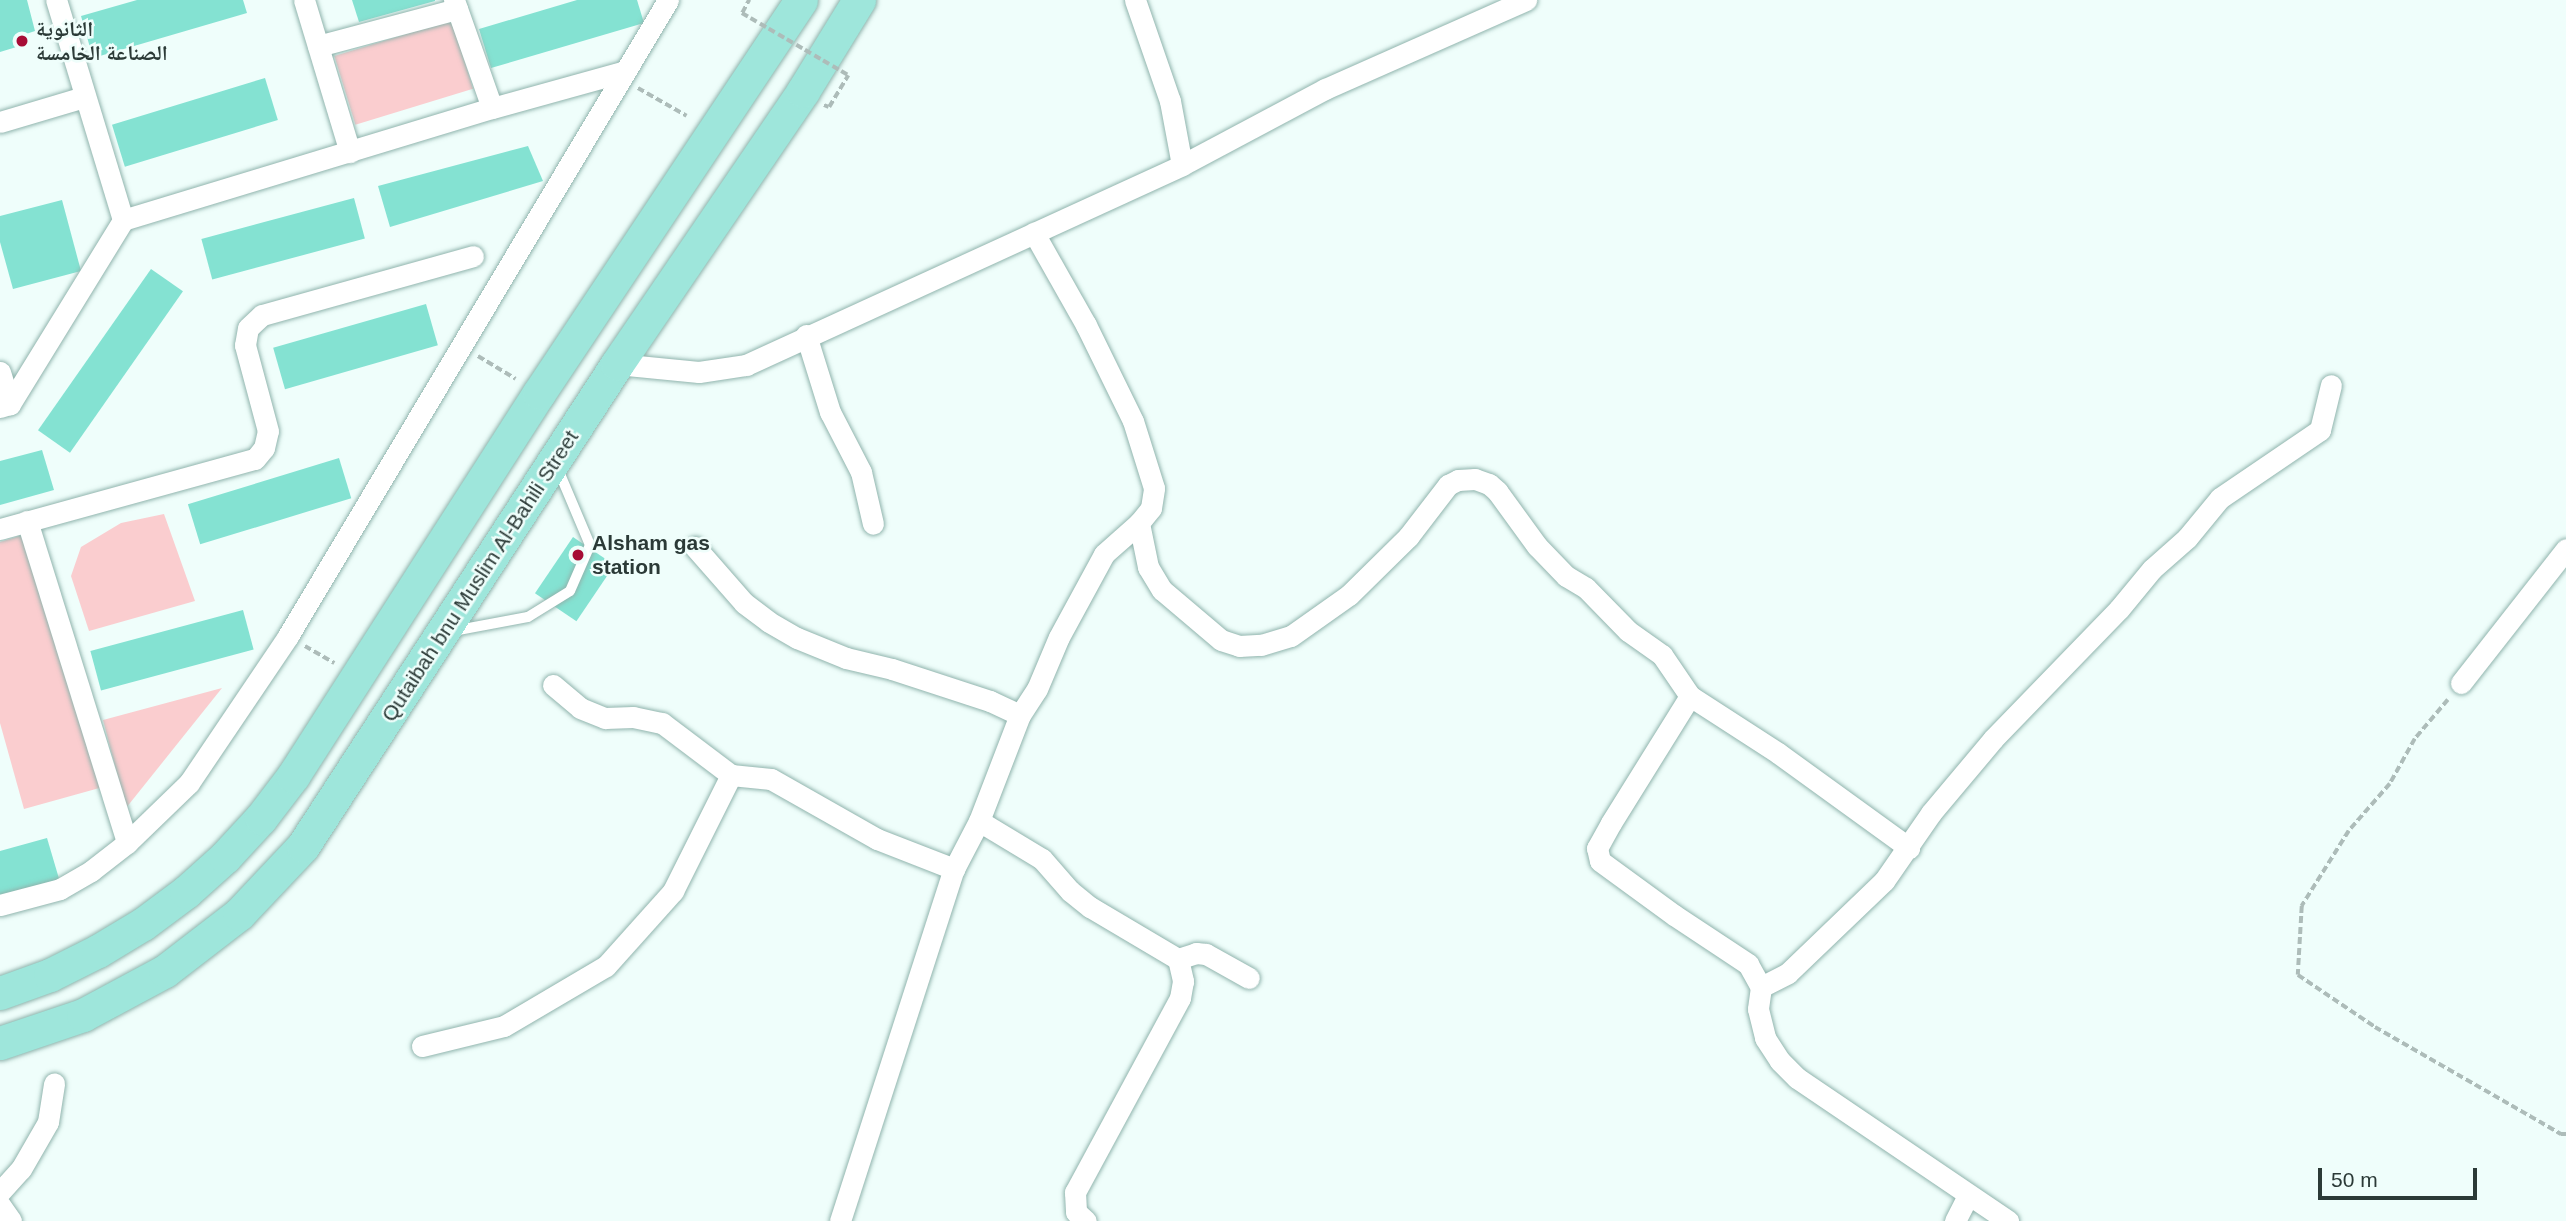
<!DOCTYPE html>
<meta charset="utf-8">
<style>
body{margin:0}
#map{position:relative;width:2566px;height:1221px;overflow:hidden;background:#effefb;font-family:Helvetica,"Noto Naskh Arabic",sans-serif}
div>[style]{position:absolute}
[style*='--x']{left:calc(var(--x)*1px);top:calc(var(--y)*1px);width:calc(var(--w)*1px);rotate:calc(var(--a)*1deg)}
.green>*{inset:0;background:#facdcf;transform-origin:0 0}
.building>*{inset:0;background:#84e2d2;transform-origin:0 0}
.path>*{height:3.5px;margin-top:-1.75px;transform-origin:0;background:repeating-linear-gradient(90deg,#adbcb9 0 7px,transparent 0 10.5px)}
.roads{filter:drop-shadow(0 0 2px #90b4ad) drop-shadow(0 0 2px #90b4ad)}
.service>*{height:10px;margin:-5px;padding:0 5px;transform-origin:5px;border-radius:5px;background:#fff}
.minor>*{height:21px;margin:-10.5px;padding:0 10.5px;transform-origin:10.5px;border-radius:10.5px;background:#fff}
.primary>*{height:33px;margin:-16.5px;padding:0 16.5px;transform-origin:16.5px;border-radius:16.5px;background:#9ee6db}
.path-bridge>*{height:3.5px;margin-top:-1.75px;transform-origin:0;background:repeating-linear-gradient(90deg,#adbcb9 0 7px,transparent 0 10.5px)}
.dots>*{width:19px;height:19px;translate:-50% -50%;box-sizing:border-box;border:4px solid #effefb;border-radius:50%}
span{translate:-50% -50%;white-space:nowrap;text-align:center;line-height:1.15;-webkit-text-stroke:5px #effefb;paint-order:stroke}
.poi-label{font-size:21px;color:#2b3a37;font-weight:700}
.left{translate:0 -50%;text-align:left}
.street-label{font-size:21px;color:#2b3a37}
.scale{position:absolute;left:2318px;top:1168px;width:159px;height:32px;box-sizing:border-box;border:4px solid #2b3a37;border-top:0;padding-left:9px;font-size:21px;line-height:24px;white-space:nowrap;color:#2b3a37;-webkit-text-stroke:5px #effefb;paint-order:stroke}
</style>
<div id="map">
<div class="green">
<div style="left:452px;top:20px;width:72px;height:123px;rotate:73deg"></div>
<div style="clip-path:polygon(164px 514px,195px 601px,89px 631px,71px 576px,81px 547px,121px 523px)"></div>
<div style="clip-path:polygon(26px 534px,103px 787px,24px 809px,0 723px,0 542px)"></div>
<div style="clip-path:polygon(222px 688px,126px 808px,103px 720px)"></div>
</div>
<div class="building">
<div style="clip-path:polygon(0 0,27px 0,35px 31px,20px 36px,23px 45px,0 52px)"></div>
<div style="clip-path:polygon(137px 0,243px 0,247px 13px,93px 58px,81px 16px)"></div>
<div style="clip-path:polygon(352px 0,435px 0,435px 1px,359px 22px)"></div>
<div style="clip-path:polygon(577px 0,637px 0,644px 23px,491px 68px,479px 29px)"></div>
<div style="left:265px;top:78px;width:44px;height:160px;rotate:73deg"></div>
<div style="clip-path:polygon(528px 146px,543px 181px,390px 227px,378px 186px)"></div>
<div style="left:354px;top:198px;width:42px;height:158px;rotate:75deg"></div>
<div style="clip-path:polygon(62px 200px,81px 271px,13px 289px,0 242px,0 216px)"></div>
<div style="left:151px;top:269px;width:39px;height:197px;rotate:35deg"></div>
<div style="left:426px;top:304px;width:43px;height:159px;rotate:74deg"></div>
<div style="clip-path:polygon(42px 450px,54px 490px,0 505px,0 461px)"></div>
<div style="left:339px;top:458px;width:42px;height:158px;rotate:73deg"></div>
<div style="left:573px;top:537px;width:50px;height:68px;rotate:34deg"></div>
<div style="left:243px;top:610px;width:41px;height:158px;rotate:75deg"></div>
<div style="clip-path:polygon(47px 838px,60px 882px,0 897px,0 851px)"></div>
</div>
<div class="path">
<div style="--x:742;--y:13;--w:15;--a:-62"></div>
<div style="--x:638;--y:88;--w:56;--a:29.7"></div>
<div style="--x:824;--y:105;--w:5;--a:22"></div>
<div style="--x:829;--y:107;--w:37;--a:-59"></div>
<div style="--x:478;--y:356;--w:44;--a:31.2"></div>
<div style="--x:305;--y:646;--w:34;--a:30"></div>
<div style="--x:2448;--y:700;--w:51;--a:130.2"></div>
<div style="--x:2415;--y:739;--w:51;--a:119.1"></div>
<div style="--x:2390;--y:784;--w:62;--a:131.1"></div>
<div style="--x:2349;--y:831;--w:89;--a:122.1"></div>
<div style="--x:2302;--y:906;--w:69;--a:93.3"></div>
<div style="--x:2298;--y:975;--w:93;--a:34"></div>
<div style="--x:2375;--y:1027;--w:215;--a:29.9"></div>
<div style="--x:2561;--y:1134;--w:5;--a:0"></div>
</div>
<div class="roads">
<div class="service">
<div style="--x:453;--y:631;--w:76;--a:-10.6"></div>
<div style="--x:528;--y:617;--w:49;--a:-31.8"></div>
<div style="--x:570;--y:591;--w:50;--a:-66.5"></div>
<div style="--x:590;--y:545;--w:85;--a:-112.9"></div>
</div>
<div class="minor">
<div style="--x:304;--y:0;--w:159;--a:73.2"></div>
<div style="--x:454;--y:0;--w:114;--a:70.6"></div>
<div style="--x:1135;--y:0;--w:107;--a:70.9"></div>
<div style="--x:1170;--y:101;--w:65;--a:79.4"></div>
<div style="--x:318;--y:46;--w:144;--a:-14.9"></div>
<div style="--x:0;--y:122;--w:88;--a:-16.6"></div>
<div style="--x:123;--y:220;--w:386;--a:-16.9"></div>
<div style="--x:492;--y:108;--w:138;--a:-15.5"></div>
<div style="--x:806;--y:335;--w:81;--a:72.7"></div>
<div style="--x:830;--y:412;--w:68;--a:62.7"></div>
<div style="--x:861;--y:472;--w:53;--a:77"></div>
<div style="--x:617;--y:364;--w:82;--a:5.6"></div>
<div style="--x:699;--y:372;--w:48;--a:-8.5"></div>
<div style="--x:746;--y:365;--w:480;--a:-24.6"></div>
<div style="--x:1182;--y:165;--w:162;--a:-28"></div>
<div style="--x:1325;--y:89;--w:220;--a:-23.9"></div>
<div style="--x:0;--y:372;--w:34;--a:73"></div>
<div style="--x:0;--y:407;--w:10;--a:-17"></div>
<div style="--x:10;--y:404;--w:216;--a:-58.4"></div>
<div style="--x:123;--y:220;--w:230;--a:-106.9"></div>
<div style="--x:27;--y:521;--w:337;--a:72.7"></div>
<div style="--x:1139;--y:523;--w:45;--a:78.4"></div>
<div style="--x:1148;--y:567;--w:27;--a:59"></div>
<div style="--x:1162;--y:590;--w:77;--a:40.3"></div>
<div style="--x:1221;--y:640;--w:19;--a:18"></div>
<div style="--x:1239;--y:646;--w:22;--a:-3"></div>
<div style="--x:1261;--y:645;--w:31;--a:-17"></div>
<div style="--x:1291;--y:636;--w:71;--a:-35.3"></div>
<div style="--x:1349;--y:595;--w:83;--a:-44.5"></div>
<div style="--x:1408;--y:537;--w:66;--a:-52.4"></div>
<div style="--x:1448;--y:485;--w:11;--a:-27"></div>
<div style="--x:1458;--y:480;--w:17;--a:-3"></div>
<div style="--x:1475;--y:479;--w:15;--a:20"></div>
<div style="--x:1489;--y:484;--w:11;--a:41"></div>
<div style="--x:1497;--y:491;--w:68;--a:54"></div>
<div style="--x:1537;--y:546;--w:42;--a:46"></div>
<div style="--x:1566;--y:576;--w:23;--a:31"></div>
<div style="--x:1586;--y:588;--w:60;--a:45.7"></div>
<div style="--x:1628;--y:631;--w:42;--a:35.2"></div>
<div style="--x:1662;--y:655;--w:50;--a:55.7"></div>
<div style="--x:1690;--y:696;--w:105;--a:32.9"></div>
<div style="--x:1778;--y:753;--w:162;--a:35.9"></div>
<div style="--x:0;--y:529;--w:264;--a:-15.4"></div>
<div style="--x:255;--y:459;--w:14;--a:-51"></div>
<div style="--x:264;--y:448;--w:17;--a:-77"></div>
<div style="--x:268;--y:431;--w:89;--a:-105"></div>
<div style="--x:245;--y:345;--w:17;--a:-80"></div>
<div style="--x:248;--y:328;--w:19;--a:-43"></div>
<div style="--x:262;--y:315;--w:219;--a:-15.6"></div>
<div style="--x:695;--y:547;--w:74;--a:48.8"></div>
<div style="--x:744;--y:603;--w:31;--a:37"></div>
<div style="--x:769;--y:622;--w:32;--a:30"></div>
<div style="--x:797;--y:638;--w:53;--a:22.2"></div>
<div style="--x:846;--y:658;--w:47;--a:13.4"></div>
<div style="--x:892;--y:669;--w:103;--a:18.1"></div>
<div style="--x:990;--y:701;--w:33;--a:25"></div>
<div style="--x:2461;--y:683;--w:170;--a:-51.9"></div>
<div style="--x:553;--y:685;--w:35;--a:40"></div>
<div style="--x:580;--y:708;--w:27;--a:22"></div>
<div style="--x:605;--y:718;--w:28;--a:-2"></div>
<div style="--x:633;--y:717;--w:30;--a:12"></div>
<div style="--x:662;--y:723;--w:86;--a:37"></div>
<div style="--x:1690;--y:696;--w:150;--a:121.9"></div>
<div style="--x:1611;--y:823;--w:29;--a:119"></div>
<div style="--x:1597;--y:848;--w:13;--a:77"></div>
<div style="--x:1600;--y:861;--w:92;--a:36.1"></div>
<div style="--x:1674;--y:915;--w:89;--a:33.5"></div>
<div style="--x:1748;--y:964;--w:26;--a:61"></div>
<div style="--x:1761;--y:987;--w:22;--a:98"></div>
<div style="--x:1758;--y:1009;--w:30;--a:76"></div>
<div style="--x:1765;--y:1038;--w:27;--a:57"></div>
<div style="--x:1780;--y:1061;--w:24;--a:45"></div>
<div style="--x:1797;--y:1078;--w:255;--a:34.1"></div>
<div style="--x:979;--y:821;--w:74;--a:31.1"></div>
<div style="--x:1042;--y:859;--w:43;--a:48.8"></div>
<div style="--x:1070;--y:891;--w:26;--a:39"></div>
<div style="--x:1090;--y:907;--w:102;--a:30.6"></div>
<div style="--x:1178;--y:959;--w:23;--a:77"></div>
<div style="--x:1183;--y:981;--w:17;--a:100"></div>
<div style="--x:1180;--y:998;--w:221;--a:118.4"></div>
<div style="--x:1075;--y:1192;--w:20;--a:87"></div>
<div style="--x:1076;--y:1212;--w:13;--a:42"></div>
<div style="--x:0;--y:905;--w:62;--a:-14.9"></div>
<div style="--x:60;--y:889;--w:36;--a:-30"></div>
<div style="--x:91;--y:871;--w:46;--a:-37.9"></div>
<div style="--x:127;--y:843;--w:86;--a:-44.1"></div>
<div style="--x:189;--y:783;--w:177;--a:-56"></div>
<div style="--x:288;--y:636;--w:741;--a:-59.14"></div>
<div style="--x:1178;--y:959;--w:19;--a:-18"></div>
<div style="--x:1196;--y:953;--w:10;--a:6"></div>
<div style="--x:1206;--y:954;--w:49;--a:29.2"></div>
<div style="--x:1761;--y:987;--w:30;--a:-27"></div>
<div style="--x:1788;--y:973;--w:133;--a:-43.8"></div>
<div style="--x:1884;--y:881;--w:83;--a:-55.3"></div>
<div style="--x:1931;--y:813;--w:97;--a:-50"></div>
<div style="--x:1993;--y:739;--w:181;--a:-45.9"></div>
<div style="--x:2119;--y:609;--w:52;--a:-50.5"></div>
<div style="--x:2152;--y:569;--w:47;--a:-41.5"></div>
<div style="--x:2187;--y:538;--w:52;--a:-50.5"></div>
<div style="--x:2220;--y:498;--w:121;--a:-34.2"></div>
<div style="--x:2320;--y:430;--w:46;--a:-76.3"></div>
<div style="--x:422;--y:1046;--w:84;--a:-13.7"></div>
<div style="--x:504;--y:1026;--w:118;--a:-30.5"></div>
<div style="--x:606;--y:966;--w:101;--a:-48.2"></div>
<div style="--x:673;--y:891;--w:130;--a:-63.4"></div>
<div style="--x:731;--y:775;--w:40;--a:5.7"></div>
<div style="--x:771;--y:779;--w:122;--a:29.5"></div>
<div style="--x:877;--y:839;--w:83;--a:21.3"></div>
<div style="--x:0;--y:1192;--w:31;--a:-48"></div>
<div style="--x:21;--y:1169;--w:54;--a:-60.1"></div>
<div style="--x:48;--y:1122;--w:39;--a:-81"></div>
<div style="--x:0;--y:1205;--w:19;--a:55"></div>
<div style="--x:840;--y:1221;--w:370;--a:-72.1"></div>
<div style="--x:954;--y:869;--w:54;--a:-62.5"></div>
<div style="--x:979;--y:821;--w:114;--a:-68.9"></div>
<div style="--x:1020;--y:715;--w:31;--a:-57"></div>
<div style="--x:1037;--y:689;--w:56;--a:-67.1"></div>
<div style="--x:1059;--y:637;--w:94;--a:-61.5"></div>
<div style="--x:1104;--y:554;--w:47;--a:-41.5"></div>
<div style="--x:1139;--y:523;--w:19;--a:-51"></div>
<div style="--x:1151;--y:508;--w:20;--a:-81"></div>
<div style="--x:1154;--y:488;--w:70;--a:-107.4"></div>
<div style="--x:1133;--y:421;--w:107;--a:-116.1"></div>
<div style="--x:1086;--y:325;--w:106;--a:-119.5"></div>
<div style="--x:1955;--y:1221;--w:29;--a:-63"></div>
</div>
<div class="primary">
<div style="--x:0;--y:993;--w:53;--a:-19.8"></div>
<div style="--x:50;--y:975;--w:54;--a:-26.6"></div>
<div style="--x:98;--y:951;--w:52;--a:-31"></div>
<div style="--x:143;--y:924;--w:54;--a:-36.7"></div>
<div style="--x:186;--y:892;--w:52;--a:-41.9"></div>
<div style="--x:225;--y:857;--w:53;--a:-47.3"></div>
<div style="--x:261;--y:818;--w:53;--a:-52.7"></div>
<div style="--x:293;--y:776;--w:455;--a:-57.3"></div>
<div style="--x:539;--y:393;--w:472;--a:-56.3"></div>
<div style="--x:0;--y:1043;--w:88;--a:-18.6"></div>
<div style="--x:83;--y:1015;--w:93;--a:-28.2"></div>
<div style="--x:165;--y:971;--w:93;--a:-37.6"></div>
<div style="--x:239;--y:914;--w:93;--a:-46.7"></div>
<div style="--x:303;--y:846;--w:575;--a:-56.92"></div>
<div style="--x:617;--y:364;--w:330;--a:-55.7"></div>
<div style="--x:803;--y:91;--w:107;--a:-58.4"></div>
</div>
</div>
<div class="path-bridge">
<div style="--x:742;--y:13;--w:123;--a:30.3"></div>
</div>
<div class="dots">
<div style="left:22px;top:41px;background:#a70d36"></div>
<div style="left:578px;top:555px;background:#a70d36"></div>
</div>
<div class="poi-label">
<span class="left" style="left:36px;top:41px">الثانوية<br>الصناعة الخامسة</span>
<span class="left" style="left:592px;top:555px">Alsham gas<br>station</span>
</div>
<div class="street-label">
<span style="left:480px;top:576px;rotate:-57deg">Qutaibah bnu Muslim Al-Bahili Street</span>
</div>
<div class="scale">50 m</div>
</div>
